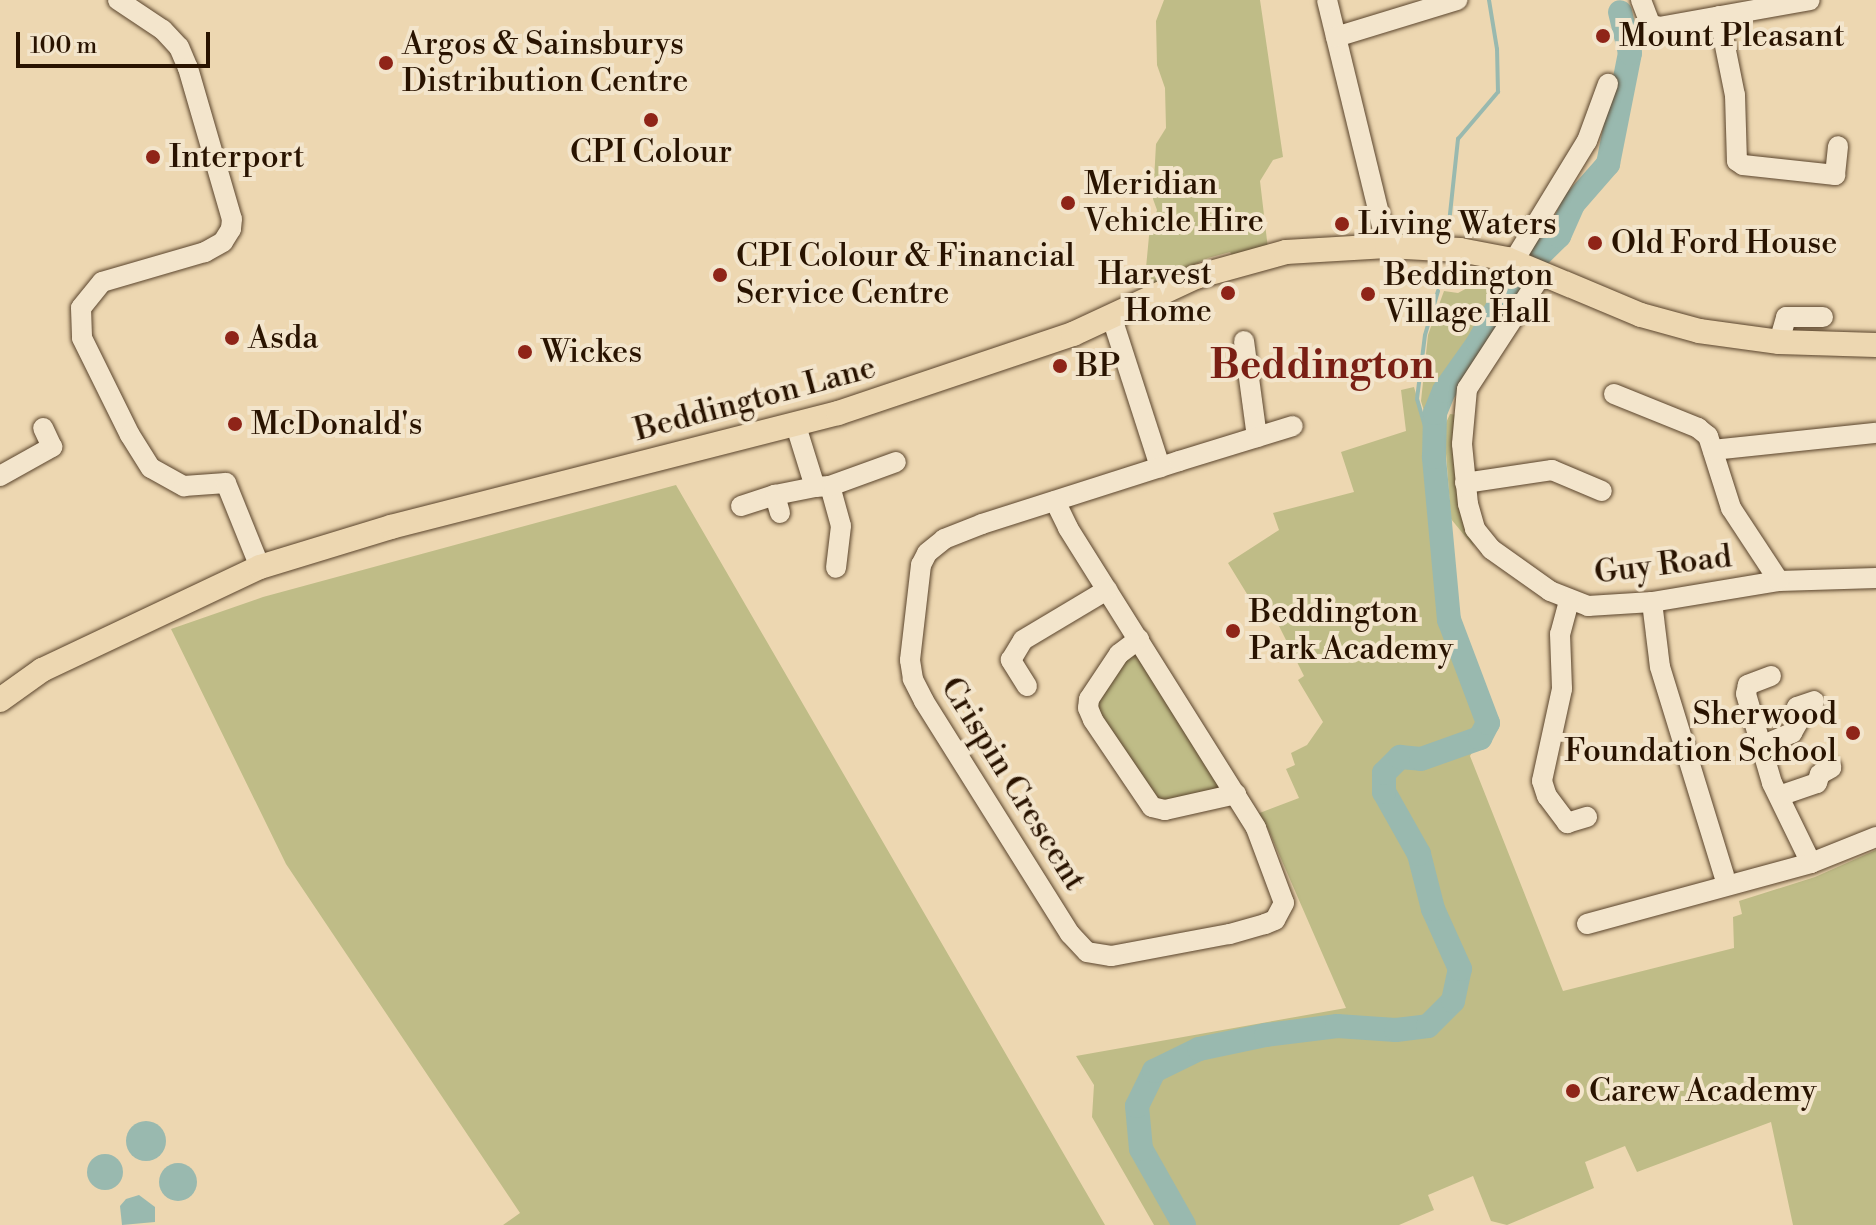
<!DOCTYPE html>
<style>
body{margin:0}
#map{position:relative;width:1876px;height:1225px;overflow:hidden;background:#edd7b1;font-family:"Libre Bodoni",serif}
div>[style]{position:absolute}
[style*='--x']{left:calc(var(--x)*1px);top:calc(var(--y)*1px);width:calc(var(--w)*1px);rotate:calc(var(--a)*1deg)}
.green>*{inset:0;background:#bfbc87}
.water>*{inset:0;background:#99b9af}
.round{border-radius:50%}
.stream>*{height:4px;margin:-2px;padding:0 2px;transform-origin:2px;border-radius:2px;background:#99b9af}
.river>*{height:24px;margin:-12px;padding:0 12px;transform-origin:12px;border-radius:12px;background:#99b9af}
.roads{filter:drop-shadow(0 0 2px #5a442c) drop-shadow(0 0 2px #5a442c)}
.minor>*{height:20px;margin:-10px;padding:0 10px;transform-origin:10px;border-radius:10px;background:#f3e5cc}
.major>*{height:24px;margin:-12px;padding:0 12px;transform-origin:12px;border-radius:12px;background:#edd7b1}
.dots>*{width:22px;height:22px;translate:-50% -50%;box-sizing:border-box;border:4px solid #f3e5cc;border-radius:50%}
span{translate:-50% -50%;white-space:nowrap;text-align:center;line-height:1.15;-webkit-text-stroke:8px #f3e5cc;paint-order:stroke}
.poi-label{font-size:32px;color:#291300}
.left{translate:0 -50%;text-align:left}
.right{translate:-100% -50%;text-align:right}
.street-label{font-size:32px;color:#291300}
.district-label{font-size:40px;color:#7a1f14;font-weight:700}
.scale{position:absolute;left:16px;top:32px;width:194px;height:36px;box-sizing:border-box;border:4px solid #291300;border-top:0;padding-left:10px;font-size:24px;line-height:28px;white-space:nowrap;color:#291300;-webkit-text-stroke:6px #f3e5cc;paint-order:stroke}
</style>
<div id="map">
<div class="green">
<div style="clip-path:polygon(1164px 0,1260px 0,1283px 157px,1273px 160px,1260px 181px,1268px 249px,1234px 259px,1230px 252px,1208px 258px,1144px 289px,1149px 236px,1157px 210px,1153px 199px,1156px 144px,1166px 128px,1165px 88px,1157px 65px,1156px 21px)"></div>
<div style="clip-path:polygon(1478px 274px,1506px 278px,1466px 353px,1430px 402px,1429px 428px,1421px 401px,1428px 335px,1444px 291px,1458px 293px,1469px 287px)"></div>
<div style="clip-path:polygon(1414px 387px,1434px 457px,1449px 620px,1488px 723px,1470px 756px,1563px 991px,1734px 948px,1733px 917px,1742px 914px,1739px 901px,1815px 877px,1876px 850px,1876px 1225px,1793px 1225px,1771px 1122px,1637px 1172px,1625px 1146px,1585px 1162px,1594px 1188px,1507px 1225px,1491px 1221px,1473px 1176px,1428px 1195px,1434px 1210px,1399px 1225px,1154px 1225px,1092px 1117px,1094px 1085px,1076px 1056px,1346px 1008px,1268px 829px,1257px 814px,1299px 798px,1286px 769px,1295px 765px,1291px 753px,1307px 745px,1323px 722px,1298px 680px,1304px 676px,1270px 608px,1255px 607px,1228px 563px,1279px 530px,1273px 513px,1354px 492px,1341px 452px,1406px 431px,1401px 390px)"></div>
<div style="clip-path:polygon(1450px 414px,1458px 415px,1469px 533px,1474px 547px,1451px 519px,1444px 427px)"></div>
<div style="clip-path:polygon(676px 485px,1105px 1225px,503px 1225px,520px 1213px,286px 864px,171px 629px,263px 597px)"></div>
<div style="clip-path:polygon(1134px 652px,1220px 787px,1160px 805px,1095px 714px,1095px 696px,1122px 658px)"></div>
</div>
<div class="water">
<div class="round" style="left:126px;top:1121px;width:40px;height:40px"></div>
<div class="round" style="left:87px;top:1154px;width:36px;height:36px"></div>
<div class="round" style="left:159px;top:1163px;width:38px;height:38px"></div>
<div style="clip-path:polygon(139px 1195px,155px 1207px,155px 1222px,122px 1225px,120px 1206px,126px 1199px)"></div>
</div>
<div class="stream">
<div style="--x:1447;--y:242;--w:104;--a:-83.9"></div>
<div style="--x:1458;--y:139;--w:62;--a:-49.6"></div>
<div style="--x:1498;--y:92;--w:43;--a:-91.3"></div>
<div style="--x:1497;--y:49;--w:50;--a:-99.3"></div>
<div style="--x:1434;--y:457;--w:60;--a:-106.3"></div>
<div style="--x:1417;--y:399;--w:64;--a:-82.9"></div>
<div style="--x:1425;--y:335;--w:46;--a:-73.5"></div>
</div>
<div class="river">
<div style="--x:1184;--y:1225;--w:87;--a:-119.5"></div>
<div style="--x:1141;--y:1149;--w:43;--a:-95.3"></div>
<div style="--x:1137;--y:1106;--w:39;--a:-64"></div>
<div style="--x:1154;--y:1071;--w:50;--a:-26.1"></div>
<div style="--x:1199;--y:1049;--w:68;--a:-11.8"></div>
<div style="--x:1266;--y:1035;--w:72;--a:-7.2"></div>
<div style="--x:1337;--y:1026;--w:59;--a:3.9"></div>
<div style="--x:1396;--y:1030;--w:32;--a:-7"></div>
<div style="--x:1428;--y:1026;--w:35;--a:-45"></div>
<div style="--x:1453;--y:1001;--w:33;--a:-78"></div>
<div style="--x:1460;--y:969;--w:66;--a:-114.2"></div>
<div style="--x:1433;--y:909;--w:57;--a:-104.3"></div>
<div style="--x:1419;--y:854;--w:71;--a:-119.4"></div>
<div style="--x:1384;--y:792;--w:19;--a:-90"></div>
<div style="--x:1384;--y:773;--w:23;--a:-45"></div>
<div style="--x:1400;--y:757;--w:21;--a:5"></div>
<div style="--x:1421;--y:759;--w:63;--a:-19.6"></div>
<div style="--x:1480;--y:738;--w:17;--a:-62"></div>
<div style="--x:1488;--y:723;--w:110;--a:-110.7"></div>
<div style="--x:1449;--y:620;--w:164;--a:-95.3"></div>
<div style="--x:1434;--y:457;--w:44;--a:-88.7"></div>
<div style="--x:1435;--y:413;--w:24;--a:-68"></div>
<div style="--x:1444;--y:391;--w:59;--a:-54.7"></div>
<div style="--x:1478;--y:343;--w:67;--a:-61.5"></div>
<div style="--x:1510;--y:284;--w:69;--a:-44.4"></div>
<div style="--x:1559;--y:236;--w:36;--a:-66"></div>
<div style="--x:1574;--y:203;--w:52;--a:-48.9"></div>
<div style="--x:1608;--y:164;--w:113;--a:-78.8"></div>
<div style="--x:1630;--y:53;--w:42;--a:-103.7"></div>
</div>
<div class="roads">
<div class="minor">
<div style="--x:118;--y:0;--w:54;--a:33.7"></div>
<div style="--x:163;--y:30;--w:23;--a:47"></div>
<div style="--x:179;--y:47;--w:23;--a:67"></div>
<div style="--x:188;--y:68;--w:157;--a:73.8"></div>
<div style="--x:232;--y:219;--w:10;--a:96"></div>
<div style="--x:231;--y:229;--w:15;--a:122"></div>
<div style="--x:223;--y:242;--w:21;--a:151"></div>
<div style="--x:205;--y:252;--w:107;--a:163.8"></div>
<div style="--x:102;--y:282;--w:33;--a:129"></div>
<div style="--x:81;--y:308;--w:30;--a:88"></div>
<div style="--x:82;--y:338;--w:108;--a:63.7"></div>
<div style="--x:130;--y:435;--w:39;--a:58"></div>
<div style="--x:151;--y:468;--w:38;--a:29"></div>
<div style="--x:184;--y:486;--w:42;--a:-4.1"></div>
<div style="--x:226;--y:483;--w:91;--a:68"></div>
<div style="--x:1327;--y:0;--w:253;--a:76.3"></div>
<div style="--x:1641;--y:0;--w:26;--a:69"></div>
<div style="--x:1650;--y:24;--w:9;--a:18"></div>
<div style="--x:1659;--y:27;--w:153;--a:-10.1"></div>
<div style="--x:1719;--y:16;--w:81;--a:78.6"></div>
<div style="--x:1735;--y:95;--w:66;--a:88.3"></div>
<div style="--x:1737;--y:161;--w:7;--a:34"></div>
<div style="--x:1743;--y:165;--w:93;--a:6.2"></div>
<div style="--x:1835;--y:175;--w:29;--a:-84"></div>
<div style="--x:1336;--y:37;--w:127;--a:-17"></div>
<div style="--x:1513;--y:262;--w:142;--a:-58.6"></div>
<div style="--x:1587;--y:141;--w:61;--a:-69.8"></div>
<div style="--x:1542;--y:274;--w:137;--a:123.1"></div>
<div style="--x:1467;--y:389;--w:55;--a:95.2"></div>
<div style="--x:1462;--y:444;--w:60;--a:84.3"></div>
<div style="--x:1468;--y:504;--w:26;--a:74"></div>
<div style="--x:1475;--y:529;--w:26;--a:51"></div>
<div style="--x:1491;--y:549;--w:72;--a:35.4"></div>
<div style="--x:1550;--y:591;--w:41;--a:21.5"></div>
<div style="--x:1588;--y:606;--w:64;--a:-3.6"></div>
<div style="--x:1652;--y:602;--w:129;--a:-9.4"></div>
<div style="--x:1779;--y:581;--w:97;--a:-1.8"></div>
<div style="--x:1112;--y:318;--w:157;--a:72.1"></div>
<div style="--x:1244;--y:341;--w:97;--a:82.3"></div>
<div style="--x:1779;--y:342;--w:26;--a:-74"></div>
<div style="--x:1786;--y:317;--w:37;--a:0"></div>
<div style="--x:1614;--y:394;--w:91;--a:22"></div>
<div style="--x:1698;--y:428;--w:13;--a:39"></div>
<div style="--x:1708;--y:436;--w:76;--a:72.3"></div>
<div style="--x:1731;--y:508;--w:87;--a:56.7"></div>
<div style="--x:1713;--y:450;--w:164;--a:-6"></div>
<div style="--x:0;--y:476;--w:60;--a:-29.1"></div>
<div style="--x:52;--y:447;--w:21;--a:-115"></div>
<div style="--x:1465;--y:483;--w:88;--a:-8.5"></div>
<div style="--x:1552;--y:470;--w:54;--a:22.8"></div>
<div style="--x:830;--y:486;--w:41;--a:74.6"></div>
<div style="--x:841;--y:526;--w:42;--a:96.8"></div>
<div style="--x:815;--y:487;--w:15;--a:-4"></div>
<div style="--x:830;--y:486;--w:70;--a:-20"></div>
<div style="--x:1055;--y:501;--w:30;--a:64"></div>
<div style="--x:1068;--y:528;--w:354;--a:57.9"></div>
<div style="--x:1256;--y:828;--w:80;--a:69.5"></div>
<div style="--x:1284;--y:903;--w:19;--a:118"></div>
<div style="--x:1275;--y:920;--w:11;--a:158"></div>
<div style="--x:1265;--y:924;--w:37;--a:164"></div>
<div style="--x:1229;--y:934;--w:120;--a:169.4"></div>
<div style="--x:1111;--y:956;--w:24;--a:-171"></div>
<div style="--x:1087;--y:952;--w:25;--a:-133"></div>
<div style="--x:1070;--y:934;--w:275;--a:-122.1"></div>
<div style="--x:924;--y:701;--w:25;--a:-117"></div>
<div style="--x:913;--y:679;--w:19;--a:-99"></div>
<div style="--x:910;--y:660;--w:96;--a:-83.4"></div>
<div style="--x:921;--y:565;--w:13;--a:-63"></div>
<div style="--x:927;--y:553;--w:22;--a:-39"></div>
<div style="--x:944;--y:539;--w:41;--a:-21.5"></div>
<div style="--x:982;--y:524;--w:207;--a:-17.7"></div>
<div style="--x:1179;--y:461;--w:119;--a:-17.1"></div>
<div style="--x:741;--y:506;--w:36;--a:-18"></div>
<div style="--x:780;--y:513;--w:19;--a:-106"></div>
<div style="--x:775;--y:495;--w:41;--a:-11.3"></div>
<div style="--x:815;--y:487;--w:64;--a:-107.3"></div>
<div style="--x:1569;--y:601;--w:34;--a:105"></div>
<div style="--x:1560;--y:634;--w:55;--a:87.9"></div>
<div style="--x:1562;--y:689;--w:94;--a:102.3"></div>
<div style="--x:1542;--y:781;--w:16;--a:72"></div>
<div style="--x:1547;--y:796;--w:34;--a:53"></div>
<div style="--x:1567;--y:823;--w:21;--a:-17"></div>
<div style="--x:1652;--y:602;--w:65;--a:83"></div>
<div style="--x:1660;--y:667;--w:218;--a:72.9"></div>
<div style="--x:1139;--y:639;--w:25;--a:143"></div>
<div style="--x:1119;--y:654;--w:54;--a:123.7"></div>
<div style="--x:1089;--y:699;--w:9;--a:96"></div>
<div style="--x:1088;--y:708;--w:13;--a:67"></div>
<div style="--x:1093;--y:720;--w:105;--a:55.9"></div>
<div style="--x:1152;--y:807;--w:13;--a:13"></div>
<div style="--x:1165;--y:810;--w:73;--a:-12.7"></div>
<div style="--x:1771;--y:676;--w:25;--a:159"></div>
<div style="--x:1748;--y:685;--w:9;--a:103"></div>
<div style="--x:1746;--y:694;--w:93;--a:73.7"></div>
<div style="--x:1772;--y:783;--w:89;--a:64"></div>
<div style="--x:1027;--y:686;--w:31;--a:-122"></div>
<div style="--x:1011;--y:660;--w:23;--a:-59"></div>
<div style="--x:1023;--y:640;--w:98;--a:-30.8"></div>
<div style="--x:1761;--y:746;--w:34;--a:-23"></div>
<div style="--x:1792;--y:733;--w:13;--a:-61"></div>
<div style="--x:1798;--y:722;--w:15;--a:-94"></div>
<div style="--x:1797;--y:707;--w:18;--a:-19"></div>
<div style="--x:1779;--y:796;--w:40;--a:-18.9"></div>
<div style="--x:1817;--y:783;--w:9;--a:-72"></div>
<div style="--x:1820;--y:774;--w:13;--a:-29"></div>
<div style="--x:1587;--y:924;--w:232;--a:-15.2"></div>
<div style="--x:1811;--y:863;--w:70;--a:-21.8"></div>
</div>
<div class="major">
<div style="--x:0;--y:700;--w:52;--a:-35.5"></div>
<div style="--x:42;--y:670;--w:241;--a:-25.3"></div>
<div style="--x:260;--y:567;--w:137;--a:-17"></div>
<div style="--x:391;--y:527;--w:461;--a:-14.3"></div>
<div style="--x:838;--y:413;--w:248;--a:-18.6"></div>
<div style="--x:1073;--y:334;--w:136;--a:-24.9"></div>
<div style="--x:1196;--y:277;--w:93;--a:-15.5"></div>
<div style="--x:1286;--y:252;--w:101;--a:-3.4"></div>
<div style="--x:1387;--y:246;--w:73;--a:3.1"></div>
<div style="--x:1460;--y:250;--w:48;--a:10.8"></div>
<div style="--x:1507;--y:259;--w:145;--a:22.7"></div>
<div style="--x:1641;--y:315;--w:60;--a:15.4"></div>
<div style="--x:1699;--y:331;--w:81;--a:7.8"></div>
<div style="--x:1779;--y:342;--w:97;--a:1.8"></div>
</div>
</div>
<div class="dots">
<div style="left:1603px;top:36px;background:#8f2418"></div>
<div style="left:386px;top:63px;background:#8f2418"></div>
<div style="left:651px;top:120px;background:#8f2418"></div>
<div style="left:153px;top:157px;background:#8f2418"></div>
<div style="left:1068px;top:203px;background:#8f2418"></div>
<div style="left:1342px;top:224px;background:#8f2418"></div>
<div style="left:1595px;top:243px;background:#8f2418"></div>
<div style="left:720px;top:275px;background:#8f2418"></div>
<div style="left:1228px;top:293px;background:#8f2418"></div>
<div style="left:1368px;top:294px;background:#8f2418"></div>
<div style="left:232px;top:338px;background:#8f2418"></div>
<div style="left:525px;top:352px;background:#8f2418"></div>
<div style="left:1060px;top:366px;background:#8f2418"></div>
<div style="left:235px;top:424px;background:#8f2418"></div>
<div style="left:1233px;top:631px;background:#8f2418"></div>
<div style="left:1853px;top:733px;background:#8f2418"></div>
<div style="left:1573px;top:1091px;background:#8f2418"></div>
</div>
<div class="poi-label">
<span class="left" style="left:1619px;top:36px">Mount Pleasant</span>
<span class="left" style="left:402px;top:63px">Argos &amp; Sainsburys<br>Distribution Centre</span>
<span style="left:651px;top:152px">CPI Colour</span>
<span class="left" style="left:169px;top:157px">Interport</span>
<span class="left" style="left:1084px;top:203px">Meridian<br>Vehicle Hire</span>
<span class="left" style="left:1358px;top:224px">Living Waters</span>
<span class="left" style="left:1611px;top:243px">Old Ford House</span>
<span class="left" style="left:736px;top:275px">CPI Colour &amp; Financial<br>Service Centre</span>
<span class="right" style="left:1212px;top:293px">Harvest<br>Home</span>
<span class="left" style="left:1384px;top:294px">Beddington<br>Village Hall</span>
<span class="left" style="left:248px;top:338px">Asda</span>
<span class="left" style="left:541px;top:352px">Wickes</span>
<span class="left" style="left:1076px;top:366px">BP</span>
<span class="left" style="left:251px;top:424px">McDonald's</span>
<span class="left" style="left:1249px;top:631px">Beddington<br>Park Academy</span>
<span class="right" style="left:1837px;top:733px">Sherwood<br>Foundation School</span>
<span class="left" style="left:1589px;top:1091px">Carew Academy</span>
</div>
<div class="street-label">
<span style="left:755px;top:399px;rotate:-15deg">Beddington Lane</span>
<span style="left:1663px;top:565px;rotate:-7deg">Guy Road</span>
<span style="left:1013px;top:784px;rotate:58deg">Crispin Crescent</span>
</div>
<div class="district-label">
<span style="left:1322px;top:366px">Beddington</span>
</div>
<div class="scale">100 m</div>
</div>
